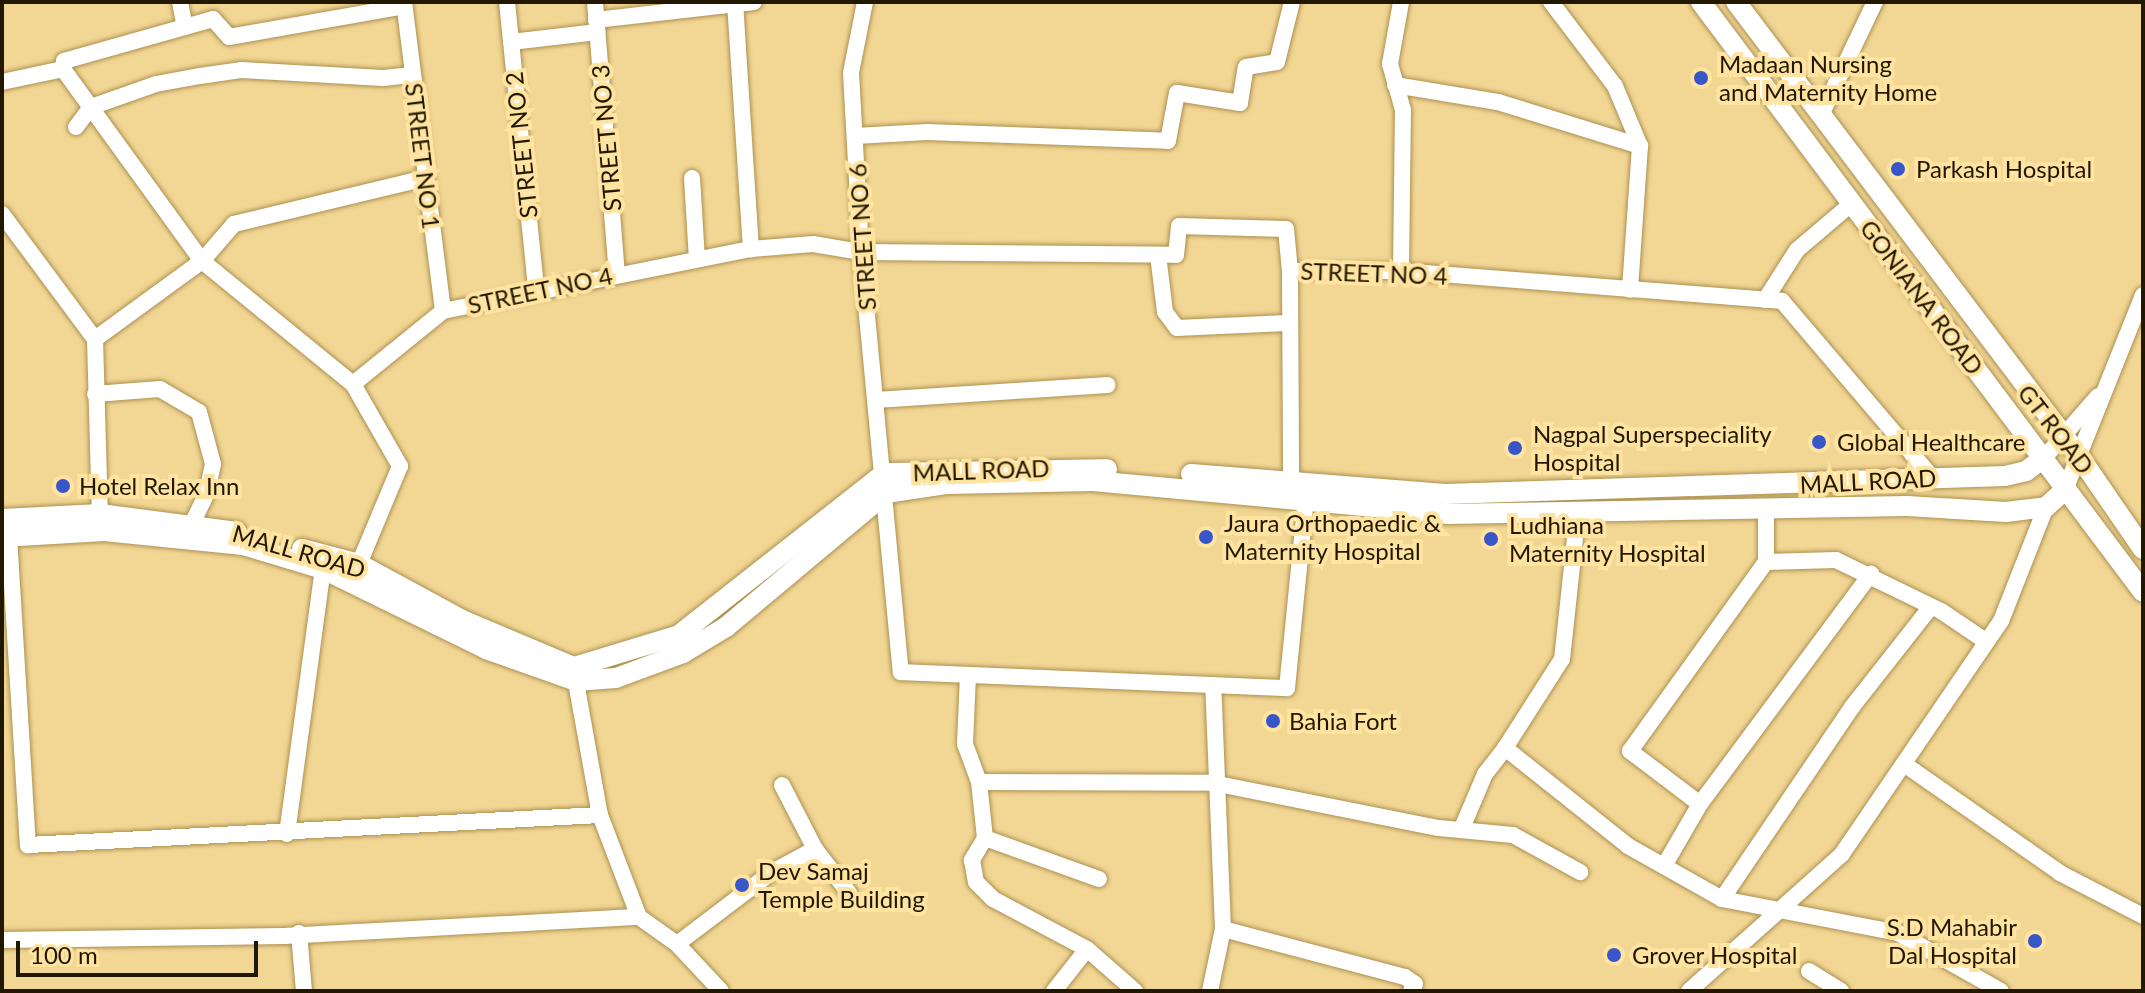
<!DOCTYPE html>
<style>
body{margin:0}
#map{position:relative;width:2145px;height:993px;overflow:hidden;background:#f2d694;font-family:Lato,sans-serif}
div>[style]{position:absolute}
[style*='--x']{left:calc(var(--x)*1px);top:calc(var(--y)*1px);width:calc(var(--w)*1px);rotate:calc(var(--a)*1deg)}
.roads{filter:drop-shadow(0 0 2px #ac9151) drop-shadow(0 0 2px #ac9151)}
.minor>*{height:16px;margin:-8px;padding:0 8px;transform-origin:8px;border-radius:8px;background:#fff}
.major>*{height:20px;margin:-10px;padding:0 10px;transform-origin:10px;border-radius:10px;background:#fff}
.dots>*{width:22px;height:22px;translate:-50% -50%;box-sizing:border-box;border:4px solid #ffe3a1;border-radius:50%}
span{translate:-50% -50%;white-space:nowrap;text-align:center;line-height:1.15;-webkit-text-stroke:8px #ffe3a1;paint-order:stroke}
.poi-label{font-size:24px;color:#221800}
.left{translate:0 -50%;text-align:left}
.right{translate:-100% -50%;text-align:right}
.street-label{font-size:24px;color:#221800}
.frame{position:absolute;inset:0;border:4px solid #221800;pointer-events:none}
.scale{position:absolute;left:16px;top:941px;width:242px;height:36px;box-sizing:border-box;border:4px solid #221800;border-top:0;padding-left:10px;font-size:24px;line-height:28px;white-space:nowrap;color:#221800;-webkit-text-stroke:6px #ffe3a1;paint-order:stroke}
</style>
<div id="map">
<div class="roads">
<div class="minor">
<div style="--x:180;--y:2;--w:25;--a:79"></div>
<div style="--x:404;--y:2;--w:311;--a:82.8"></div>
<div style="--x:507;--y:2;--w:287;--a:84.2"></div>
<div style="--x:595;--y:2;--w:272;--a:85.4"></div>
<div style="--x:735;--y:2;--w:248;--a:86.3"></div>
<div style="--x:865;--y:2;--w:72;--a:101.2"></div>
<div style="--x:851;--y:73;--w:179;--a:86.8"></div>
<div style="--x:861;--y:252;--w:422;--a:84.6"></div>
<div style="--x:901;--y:672;--w:386;--a:2.4"></div>
<div style="--x:1287;--y:688;--w:191;--a:-84.3"></div>
<div style="--x:1551;--y:2;--w:106;--a:52.7"></div>
<div style="--x:1615;--y:86;--w:65;--a:67.4"></div>
<div style="--x:1640;--y:146;--w:144;--a:94"></div>
<div style="--x:596;--y:20;--w:159;--a:-6.5"></div>
<div style="--x:511;--y:42;--w:87;--a:-6.6"></div>
<div style="--x:63;--y:69;--w:237;--a:54.1"></div>
<div style="--x:202;--y:261;--w:49;--a:-49.1"></div>
<div style="--x:234;--y:224;--w:197;--a:-13.5"></div>
<div style="--x:2;--y:82;--w:62;--a:-12"></div>
<div style="--x:63;--y:69;--w:8;--a:-83"></div>
<div style="--x:64;--y:61;--w:155;--a:-15.7"></div>
<div style="--x:213;--y:19;--w:24;--a:48"></div>
<div style="--x:229;--y:37;--w:178;--a:-10"></div>
<div style="--x:1395;--y:85;--w:104;--a:9.4"></div>
<div style="--x:1498;--y:102;--w:149;--a:17.2"></div>
<div style="--x:1821;--y:115;--w:125;--a:-64.5"></div>
<div style="--x:76;--y:127;--w:25;--a:-53"></div>
<div style="--x:91;--y:107;--w:69;--a:-19.5"></div>
<div style="--x:156;--y:84;--w:45;--a:-10.3"></div>
<div style="--x:200;--y:76;--w:41;--a:-8.3"></div>
<div style="--x:241;--y:70;--w:142;--a:3.2"></div>
<div style="--x:383;--y:78;--w:30;--a:-6"></div>
<div style="--x:855;--y:136;--w:72;--a:-3.2"></div>
<div style="--x:927;--y:132;--w:241;--a:2.1"></div>
<div style="--x:1168;--y:141;--w:49;--a:-79.4"></div>
<div style="--x:1177;--y:93;--w:64;--a:9"></div>
<div style="--x:1240;--y:103;--w:36;--a:-81"></div>
<div style="--x:1246;--y:67;--w:31;--a:-9"></div>
<div style="--x:1277;--y:62;--w:62;--a:-76"></div>
<div style="--x:692;--y:178;--w:81;--a:86.5"></div>
<div style="--x:2;--y:214;--w:156;--a:53.4"></div>
<div style="--x:95;--y:339;--w:175;--a:88.4"></div>
<div style="--x:1158;--y:255;--w:57;--a:83"></div>
<div style="--x:1165;--y:312;--w:20;--a:53"></div>
<div style="--x:1177;--y:328;--w:110;--a:-2.6"></div>
<div style="--x:1290;--y:271;--w:208;--a:89.7"></div>
<div style="--x:1401;--y:271;--w:161;--a:-89.3"></div>
<div style="--x:1403;--y:110;--w:48;--a:-105.8"></div>
<div style="--x:1390;--y:64;--w:63;--a:-79.9"></div>
<div style="--x:1765;--y:300;--w:59;--a:-57.4"></div>
<div style="--x:1797;--y:250;--w:71;--a:-40.4"></div>
<div style="--x:95;--y:339;--w:132;--a:-36.1"></div>
<div style="--x:202;--y:261;--w:195;--a:39.2"></div>
<div style="--x:353;--y:384;--w:95;--a:60.2"></div>
<div style="--x:400;--y:466;--w:106;--a:112.7"></div>
<div style="--x:353;--y:384;--w:116;--a:-39"></div>
<div style="--x:443;--y:311;--w:314;--a:-11.4"></div>
<div style="--x:751;--y:249;--w:62;--a:-4.6"></div>
<div style="--x:813;--y:244;--w:49;--a:9.5"></div>
<div style="--x:861;--y:252;--w:315;--a:0.5"></div>
<div style="--x:1176;--y:255;--w:29;--a:-84"></div>
<div style="--x:1179;--y:226;--w:107;--a:1.6"></div>
<div style="--x:1286;--y:229;--w:42;--a:84.6"></div>
<div style="--x:1290;--y:271;--w:111;--a:0"></div>
<div style="--x:1401;--y:271;--w:382;--a:4.5"></div>
<div style="--x:1782;--y:301;--w:231;--a:49.6"></div>
<div style="--x:95;--y:394;--w:65;--a:-4.4"></div>
<div style="--x:160;--y:389;--w:45;--a:30.5"></div>
<div style="--x:199;--y:412;--w:54;--a:74.9"></div>
<div style="--x:213;--y:464;--w:30;--a:102"></div>
<div style="--x:207;--y:493;--w:34;--a:116"></div>
<div style="--x:876;--y:400;--w:232;--a:-3.7"></div>
<div style="--x:2044;--y:458;--w:82;--a:-48.9"></div>
<div style="--x:2065;--y:490;--w:210;--a:-68.2"></div>
<div style="--x:1578;--y:510;--w:150;--a:96.1"></div>
<div style="--x:1562;--y:659;--w:106;--a:122.6"></div>
<div style="--x:1505;--y:748;--w:157;--a:38.5"></div>
<div style="--x:1628;--y:846;--w:108;--a:29.4"></div>
<div style="--x:1722;--y:899;--w:179;--a:10.9"></div>
<div style="--x:1898;--y:933;--w:118;--a:29.4"></div>
<div style="--x:9;--y:536;--w:310;--a:86.5"></div>
<div style="--x:28;--y:845;--w:573;--a:-3"></div>
<div style="--x:1766;--y:562;--w:70;--a:-1.6"></div>
<div style="--x:1836;--y:560;--w:117;--a:25.9"></div>
<div style="--x:1941;--y:611;--w:55;--a:34"></div>
<div style="--x:574;--y:671;--w:146;--a:79.8"></div>
<div style="--x:600;--y:815;--w:109;--a:69.1"></div>
<div style="--x:639;--y:917;--w:47;--a:35.4"></div>
<div style="--x:677;--y:944;--w:64;--a:46.9"></div>
<div style="--x:968;--y:675;--w:69;--a:92.5"></div>
<div style="--x:965;--y:744;--w:40;--a:69.8"></div>
<div style="--x:979;--y:782;--w:56;--a:83.9"></div>
<div style="--x:985;--y:838;--w:121;--a:19.8"></div>
<div style="--x:1904;--y:764;--w:190;--a:34.9"></div>
<div style="--x:2060;--y:873;--w:93;--a:27.4"></div>
<div style="--x:979;--y:782;--w:234;--a:0.2"></div>
<div style="--x:1213;--y:783;--w:230;--a:11.3"></div>
<div style="--x:1439;--y:828;--w:74;--a:5.4"></div>
<div style="--x:1513;--y:835;--w:77;--a:28.9"></div>
<div style="--x:782;--y:785;--w:72;--a:62.7"></div>
<div style="--x:815;--y:849;--w:56;--a:52.3"></div>
<div style="--x:1700;--y:804;--w:88;--a:-142.9"></div>
<div style="--x:1630;--y:751;--w:233;--a:-54.3"></div>
<div style="--x:1766;--y:562;--w:53;--a:-90"></div>
<div style="--x:1462;--y:828;--w:59;--a:-66.9"></div>
<div style="--x:1485;--y:774;--w:33;--a:-52"></div>
<div style="--x:287;--y:834;--w:275;--a:-82.3"></div>
<div style="--x:985;--y:838;--w:26;--a:121"></div>
<div style="--x:972;--y:860;--w:22;--a:80"></div>
<div style="--x:976;--y:882;--w:24;--a:45"></div>
<div style="--x:993;--y:899;--w:106;--a:28"></div>
<div style="--x:1087;--y:949;--w:64;--a:41.2"></div>
<div style="--x:1664;--y:866;--w:72;--a:-59.9"></div>
<div style="--x:1700;--y:804;--w:287;--a:-53.4"></div>
<div style="--x:1722;--y:899;--w:232;--a:-55.9"></div>
<div style="--x:1852;--y:707;--w:125;--a:-51.8"></div>
<div style="--x:1223;--y:929;--w:188;--a:14.8"></div>
<div style="--x:1405;--y:977;--w:12;--a:35"></div>
<div style="--x:1415;--y:984;--w:8;--a:120"></div>
<div style="--x:299;--y:933;--w:58;--a:85.1"></div>
<div style="--x:2;--y:940;--w:282;--a:-0.8"></div>
<div style="--x:284;--y:936;--w:356;--a:-3.1"></div>
<div style="--x:677;--y:944;--w:119;--a:-37.2"></div>
<div style="--x:772;--y:872;--w:49;--a:-28.1"></div>
<div style="--x:1809;--y:971;--w:38;--a:32"></div>
<div style="--x:1054;--y:991;--w:53;--a:-51.8"></div>
<div style="--x:1210;--y:991;--w:63;--a:-78.2"></div>
<div style="--x:1223;--y:929;--w:244;--a:-92.3"></div>
<div style="--x:1689;--y:991;--w:205;--a:-41.8"></div>
<div style="--x:1842;--y:854;--w:282;--a:-55.7"></div>
<div style="--x:2001;--y:621;--w:123;--a:-68.5"></div>
</div>
<div class="major">
<div style="--x:1701;--y:2;--w:737;--a:53.16"></div>
<div style="--x:1736;--y:2;--w:569;--a:52.93"></div>
<div style="--x:2079;--y:456;--w:113;--a:55.5"></div>
<div style="--x:1191;--y:474;--w:255;--a:4.5"></div>
<div style="--x:1445;--y:494;--w:560;--a:-1.84"></div>
<div style="--x:2005;--y:476;--w:22;--a:-13"></div>
<div style="--x:2026;--y:471;--w:22;--a:-36"></div>
<div style="--x:2;--y:519;--w:98;--a:-2.9"></div>
<div style="--x:100;--y:514;--w:138;--a:7.5"></div>
<div style="--x:2;--y:537;--w:102;--a:-3.4"></div>
<div style="--x:104;--y:531;--w:140;--a:5.8"></div>
<div style="--x:243;--y:545;--w:84;--a:16.7"></div>
<div style="--x:323;--y:569;--w:182;--a:26.1"></div>
<div style="--x:486;--y:649;--w:96;--a:19.6"></div>
<div style="--x:576;--y:681;--w:40;--a:-4.3"></div>
<div style="--x:616;--y:678;--w:72;--a:-20.5"></div>
<div style="--x:683;--y:653;--w:50;--a:-31.2"></div>
<div style="--x:726;--y:627;--w:209;--a:-39.9"></div>
<div style="--x:886;--y:493;--w:62;--a:-8.4"></div>
<div style="--x:947;--y:484;--w:146;--a:-1.2"></div>
<div style="--x:1093;--y:481;--w:356;--a:5.3"></div>
<div style="--x:1447;--y:514;--w:460;--a:-1"></div>
<div style="--x:1907;--y:506;--w:99;--a:3.5"></div>
<div style="--x:2006;--y:512;--w:40;--a:-7.1"></div>
<div style="--x:2046;--y:507;--w:25;--a:-42"></div>
<div style="--x:302;--y:549;--w:59;--a:14.7"></div>
<div style="--x:359;--y:564;--w:117;--a:28.5"></div>
<div style="--x:462;--y:620;--w:121;--a:22.8"></div>
<div style="--x:574;--y:667;--w:110;--a:-16.9"></div>
<div style="--x:679;--y:635;--w:262;--a:-38.2"></div>
<div style="--x:885;--y:473;--w:222;--a:-1"></div>
</div>
</div>
<div class="dots">
<div style="left:1701px;top:78px;background:#3757c9"></div>
<div style="left:1898px;top:169px;background:#3757c9"></div>
<div style="left:1819px;top:442px;background:#3757c9"></div>
<div style="left:1515px;top:448px;background:#3757c9"></div>
<div style="left:63px;top:486px;background:#3757c9"></div>
<div style="left:1206px;top:537px;background:#3757c9"></div>
<div style="left:1491px;top:539px;background:#3757c9"></div>
<div style="left:1273px;top:721px;background:#3757c9"></div>
<div style="left:742px;top:885px;background:#3757c9"></div>
<div style="left:2035px;top:941px;background:#3757c9"></div>
<div style="left:1614px;top:955px;background:#3757c9"></div>
</div>
<div class="poi-label">
<span class="left" style="left:1719px;top:78px">Madaan Nursing<br>and Maternity Home</span>
<span class="left" style="left:1916px;top:169px">Parkash Hospital</span>
<span class="left" style="left:1533px;top:448px">Nagpal Superspeciality<br>Hospital</span>
<span class="left" style="left:1837px;top:442px">Global Healthcare</span>
<span class="left" style="left:79px;top:486px">Hotel Relax Inn</span>
<span class="left" style="left:1224px;top:537px">Jaura Orthopaedic &amp;<br>Maternity Hospital</span>
<span class="left" style="left:1509px;top:539px">Ludhiana<br>Maternity Hospital</span>
<span class="left" style="left:1289px;top:721px">Bahia Fort</span>
<span class="left" style="left:758px;top:885px">Dev Samaj<br>Temple Building</span>
<span class="right" style="left:2017px;top:941px">S.D Mahabir<br>Dal Hospital</span>
<span class="left" style="left:1632px;top:955px">Grover Hospital</span>
</div>
<div class="street-label">
<span style="left:606px;top:138px;rotate:-95deg">STREET NO 3</span>
<span style="left:521px;top:145px;rotate:-96deg">STREET NO 2</span>
<span style="left:423px;top:156px;rotate:83deg">STREET NO 1</span>
<span style="left:862px;top:237px;rotate:-94deg">STREET NO 6</span>
<span style="left:1374px;top:273px;rotate:2deg">STREET NO 4</span>
<span style="left:540px;top:290px;rotate:-12deg">STREET NO 4</span>
<span style="left:1922px;top:297px;rotate:53deg">GONIANA ROAD</span>
<span style="left:2056px;top:429px;rotate:52deg">GT ROAD</span>
<span style="left:981px;top:470px;rotate:-2deg">MALL ROAD</span>
<span style="left:1868px;top:481px;rotate:-3deg">MALL ROAD</span>
<span style="left:299px;top:551px;rotate:16deg">MALL ROAD</span>
</div>
<div class="frame"></div>
<div class="scale">100 m</div>
</div>
